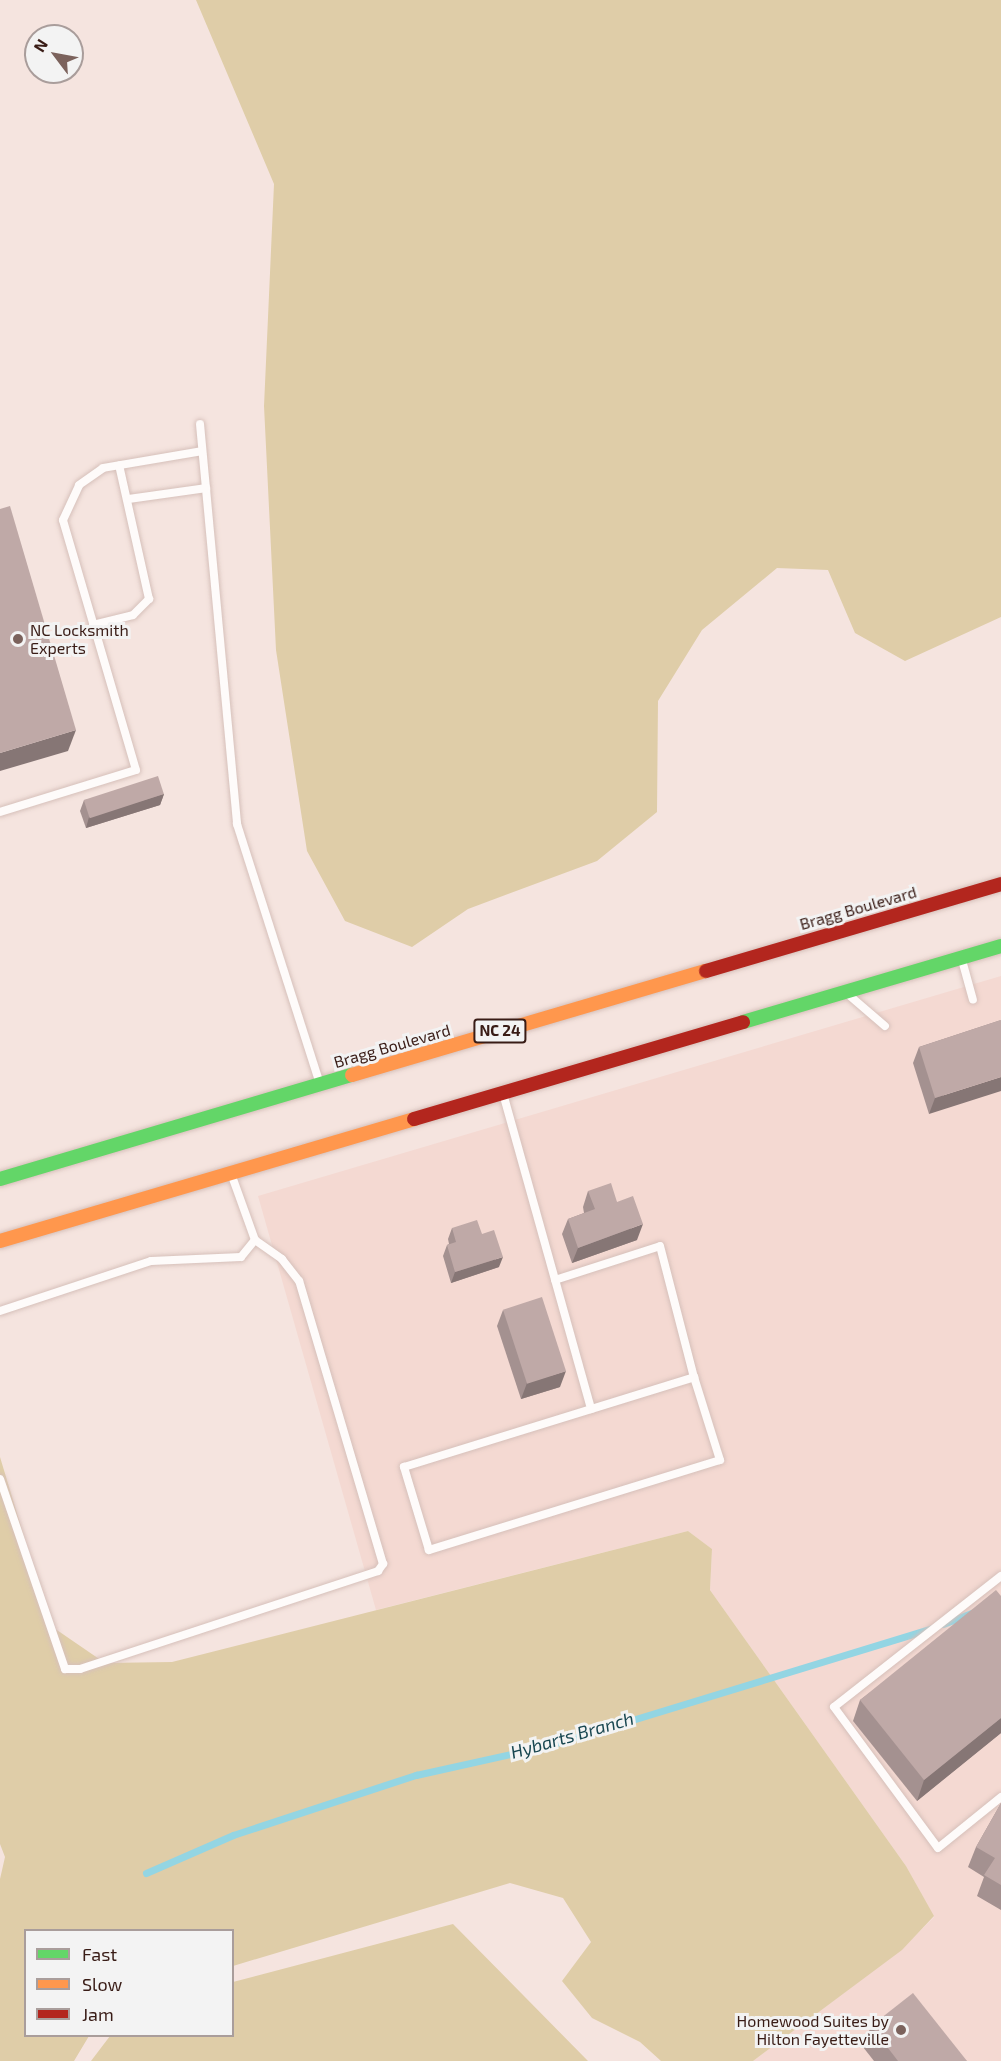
<!DOCTYPE html>
<style>
body{margin:0}
#map{position:relative;width:1001px;height:2061px;overflow:hidden;background:#f5e4df;font-family:"Exo 2",sans-serif}
div>[style]{position:absolute}
[style*='--x']{left:calc(var(--x)*1px);top:calc(var(--y)*1px);width:calc(var(--w)*1px);rotate:calc(var(--a)*1deg)}
.built>*{inset:0;background:#f4d9d2}
.green>*{inset:0;background:#dfcda8}
.stream>*{height:7px;margin:-3.5px;padding:0 3.5px;transform-origin:3.5px;border-radius:3.5px;background:#93d5e3}
.roads{filter:drop-shadow(0 0 2px #d6c0ba) drop-shadow(0 0 2px #d6c0ba)}
.lane>*{height:8px;margin:-4px;padding:0 4px;transform-origin:4px;border-radius:4px;background:#fefbfa}
.fast>*{height:14px;margin:-7px;padding:0 7px;transform-origin:7px;border-radius:7px;background:#63d668}
.slow>*{height:14px;margin:-7px;padding:0 7px;transform-origin:7px;border-radius:7px;background:#ff974d}
.jam>*{height:14px;margin:-7px;padding:0 7px;transform-origin:7px;border-radius:7px;background:#b3261e}
.wall>*{inset:0;background:#a49190}
.shaded-wall>*{inset:0;background:#867675}
.building>*{inset:0;background:#bfa9a7;transform-origin:0 0}
.dots>*{width:16px;height:16px;translate:-50% -50%;box-sizing:border-box;border:3px solid #f3f3f3;border-radius:50%}
span{translate:-50% -50%;white-space:nowrap;text-align:center;line-height:1.15;-webkit-text-stroke:6px #f3f3f3;paint-order:stroke}
.shield-label span{padding:2px 4px;background:#f3f3f3;border:2px solid;border-radius:4px;-webkit-text-stroke-width:0}
.shield-label{font-size:15px;color:#391c16;font-weight:700}
.poi-label{font-size:16px;color:#391c16}
.left{translate:0 -50%;text-align:left}
.right{translate:-100% -50%;text-align:right}
.street-label{font-size:16px;color:#391c16}
.water-label{font-size:18px;color:#184650;font-style:italic}
.legend{position:absolute;left:24px;top:1929px;width:210px;height:108px;box-sizing:border-box;background:#f3f3f3;border:2px solid #a99d9b;margin:0;padding:8px 10px;list-style:none;font-size:18px;color:#391c16}
.legend li{display:flex;align-items:center;gap:12px;height:30px}
.legend b{width:30px;border:2px solid #a99d9b}
.north{position:absolute;left:24px;top:24px;width:60px;height:60px;box-sizing:border-box;background:#f3f3f3;border:2px solid #a99d9b;border-radius:50%;rotate:302deg;font-size:16px;font-weight:700;line-height:24px;text-align:center;color:#391c16}
.north::after{content:'';display:block;margin:auto;width:21px;height:27px;background:#7b625c;clip-path:polygon(50% 0,100% 100%,50% 72%,0 100%)}
</style>
<div id="map">
<div class="built">
<div style="clip-path:polygon(1001px 976px,1001px 2061px,753px 2061px,901px 1950px,934px 1917px,906px 1866px,710px 1590px,712px 1549px,688px 1531px,376px 1610px,258px 1196px)"></div>
</div>
<div class="green">
<div style="clip-path:polygon(196px 0,1001px 0,1001px 617px,905px 661px,855px 633px,828px 570px,777px 568px,702px 630px,658px 701px,657px 812px,597px 861px,468px 909px,412px 947px,345px 921px,307px 851px,276px 650px,264px 406px,274px 184px)"></div>
<div style="clip-path:polygon(0 1457px,51px 1626px,105px 1663px,172px 1662px,688px 1531px,712px 1549px,710px 1590px,906px 1866px,934px 1916px,902px 1950px,753px 2061px,661px 2061px,640px 2042px,592px 2018px,562px 1981px,591px 1942px,563px 1898px,510px 1883px,233px 1966px,232px 1930px,26px 1930px,26px 2036px,89px 2036px,74px 2061px,0 2061px,0 1879px,5px 1857px,0 1844px)"></div>
<div style="clip-path:polygon(453px 1924px,588px 2061px,91px 2061px,110px 2036px,232px 2036px,233px 1982px)"></div>
</div>
<div class="stream">
<div style="--x:943;--y:1624;--w:31;--a:-21"></div>
<div style="--x:146;--y:1873;--w:95;--a:-23.6"></div>
<div style="--x:233;--y:1835;--w:193;--a:-18.2"></div>
<div style="--x:416;--y:1775;--w:134;--a:-12.5"></div>
<div style="--x:547;--y:1746;--w:403;--a:-17"></div>
</div>
<div class="roads">
<div class="lane">
<div style="--x:200;--y:424;--w:402;--a:84.7"></div>
<div style="--x:237;--y:824;--w:270;--a:72.3"></div>
<div style="--x:129;--y:499;--w:78;--a:-8.1"></div>
<div style="--x:93;--y:625;--w:41;--a:-14"></div>
<div style="--x:133;--y:615;--w:23;--a:-45"></div>
<div style="--x:149;--y:599;--w:137;--a:-102.6"></div>
<div style="--x:0;--y:812;--w:142;--a:-17.2"></div>
<div style="--x:136;--y:770;--w:260;--a:-106.3"></div>
<div style="--x:63;--y:520;--w:38;--a:-65"></div>
<div style="--x:79;--y:485;--w:29;--a:-35"></div>
<div style="--x:103;--y:468;--w:100;--a:-9.7"></div>
<div style="--x:962;--y:960;--w:41;--a:74.6"></div>
<div style="--x:850;--y:996;--w:46;--a:40.6"></div>
<div style="--x:504;--y:1097;--w:324;--a:74.4"></div>
<div style="--x:555;--y:1280;--w:110;--a:-17.9"></div>
<div style="--x:660;--y:1246;--w:135;--a:75.5"></div>
<div style="--x:0;--y:1311;--w:159;--a:-18.3"></div>
<div style="--x:151;--y:1261;--w:90;--a:-2.5"></div>
<div style="--x:241;--y:1257;--w:22;--a:-51"></div>
<div style="--x:255;--y:1240;--w:68;--a:-109.8"></div>
<div style="--x:694;--y:1377;--w:87;--a:72.6"></div>
<div style="--x:720;--y:1460;--w:305;--a:162.8"></div>
<div style="--x:429;--y:1550;--w:87;--a:-106.8"></div>
<div style="--x:404;--y:1467;--w:304;--a:-17.2"></div>
<div style="--x:0;--y:1479;--w:201;--a:71.1"></div>
<div style="--x:65;--y:1669;--w:15;--a:0"></div>
<div style="--x:80;--y:1669;--w:314;--a:-18.2"></div>
<div style="--x:378;--y:1571;--w:9;--a:-54"></div>
<div style="--x:383;--y:1564;--w:295;--a:-106.5"></div>
<div style="--x:299;--y:1281;--w:28;--a:-128"></div>
<div style="--x:282;--y:1259;--w:33;--a:-145"></div>
<div style="--x:1001;--y:1576;--w:212;--a:141.9"></div>
<div style="--x:834;--y:1707;--w:175;--a:53.6"></div>
<div style="--x:938;--y:1848;--w:81;--a:-39"></div>
</div>
<div class="fast">
<div style="--x:743;--y:1022;--w:269;--a:-16.4"></div>
<div style="--x:0;--y:1179;--w:367;--a:-16.5"></div>
</div>
<div class="slow">
<div style="--x:352;--y:1075;--w:369;--a:-16.4"></div>
<div style="--x:0;--y:1241;--w:432;--a:-16.4"></div>
</div>
<div class="jam">
<div style="--x:706;--y:971;--w:308;--a:-16.4"></div>
<div style="--x:414;--y:1119;--w:343;--a:-16.4"></div>
</div>
</div>
<div class="wall">
<div style="clip-path:polygon(164px 794px,160px 805px,86px 828px,80px 811px,84px 800px)"></div>
<div style="clip-path:polygon(1001px 1020px,929px 1114px,913px 1063px,919px 1047px)"></div>
<div style="clip-path:polygon(588px 1191px,617px 1202px,637px 1240px,572px 1263px,562px 1234px,568px 1219px,584px 1213px,583px 1207px)"></div>
<div style="clip-path:polygon(452px 1228px,482px 1234px,499px 1267px,451px 1283px,443px 1256px,447px 1245px,449px 1244px,448px 1239px)"></div>
<div style="clip-path:polygon(503px 1310px,560px 1387px,521px 1399px,497px 1326px)"></div>
<div style="clip-path:polygon(1001px 1596px,1001px 1733px,917px 1801px,853px 1721px,860px 1700px)"></div>
<div style="clip-path:polygon(1001px 1803px,1001px 1910px,977px 1896px,984px 1877px,968px 1867px,976px 1847px)"></div>
<div style="clip-path:polygon(871px 2026px,967px 2061px,874px 2061px,863px 2047px)"></div>
</div>
<div class="shaded-wall">
<div style="clip-path:polygon(76px 730px,68px 751px,0 771px,0 753px)"></div>
<div style="clip-path:polygon(164px 794px,160px 805px,86px 828px,89px 817px)"></div>
<div style="clip-path:polygon(1001px 1077px,1001px 1091px,929px 1114px,935px 1098px)"></div>
<div style="clip-path:polygon(643px 1224px,637px 1240px,572px 1263px,578px 1248px)"></div>
<div style="clip-path:polygon(503px 1257px,499px 1267px,451px 1283px,455px 1272px)"></div>
<div style="clip-path:polygon(566px 1371px,560px 1387px,521px 1399px,527px 1383px)"></div>
<div style="clip-path:polygon(1001px 1718px,1001px 1733px,917px 1801px,924px 1780px)"></div>
</div>
<div class="building">
<div style="clip-path:polygon(10px 506px,76px 730px,0 753px,0 509px)"></div>
<div style="left:158px;top:776px;width:19px;height:78px;rotate:72deg"></div>
<div style="clip-path:polygon(1001px 1020px,1001px 1077px,935px 1098px,919px 1047px)"></div>
<div style="clip-path:polygon(611px 1183px,617px 1202px,633px 1196px,643px 1224px,578px 1248px,568px 1219px,595px 1209px,588px 1191px)"></div>
<div style="clip-path:polygon(477px 1220px,482px 1234px,494px 1230px,503px 1257px,455px 1272px,447px 1245px,456px 1242px,452px 1228px)"></div>
<div style="left:542px;top:1297px;width:78px;height:41px;rotate:72deg"></div>
<div style="clip-path:polygon(996px 1590px,1001px 1596px,1001px 1718px,924px 1780px,860px 1700px)"></div>
<div style="clip-path:polygon(1001px 1803px,1001px 1885px,984px 1875px,995px 1858px,976px 1847px)"></div>
<div style="clip-path:polygon(913px 1993px,967px 2061px,898px 2061px,871px 2026px)"></div>
</div>
<div class="dots">
<div style="left:18px;top:639px;background:#7b625c"></div>
<div style="left:901px;top:2030px;background:#7b625c"></div>
</div>
<div class="shield-label">
<span style="left:500px;top:1031px">NC 24</span>
</div>
<div class="poi-label">
<span class="left" style="left:30px;top:639px">NC Locksmith<br>Experts</span>
<span class="right" style="left:889px;top:2030px">Homewood Suites by<br>Hilton Fayetteville</span>
</div>
<div class="street-label">
<span style="left:858px;top:908px;rotate:-16deg">Bragg Boulevard</span>
<span style="left:392px;top:1046px;rotate:-16deg">Bragg Boulevard</span>
</div>
<div class="water-label">
<span style="left:572px;top:1735px;rotate:-16deg">Hybarts Branch</span>
</div>
<ul class="legend">
<li><b style="height:8px;background:#63d668"></b>Fast</li>
<li><b style="height:8px;background:#ff974d"></b>Slow</li>
<li><b style="height:8px;background:#b3261e"></b>Jam</li>
</ul>
<div class="north">N</div>
</div>
